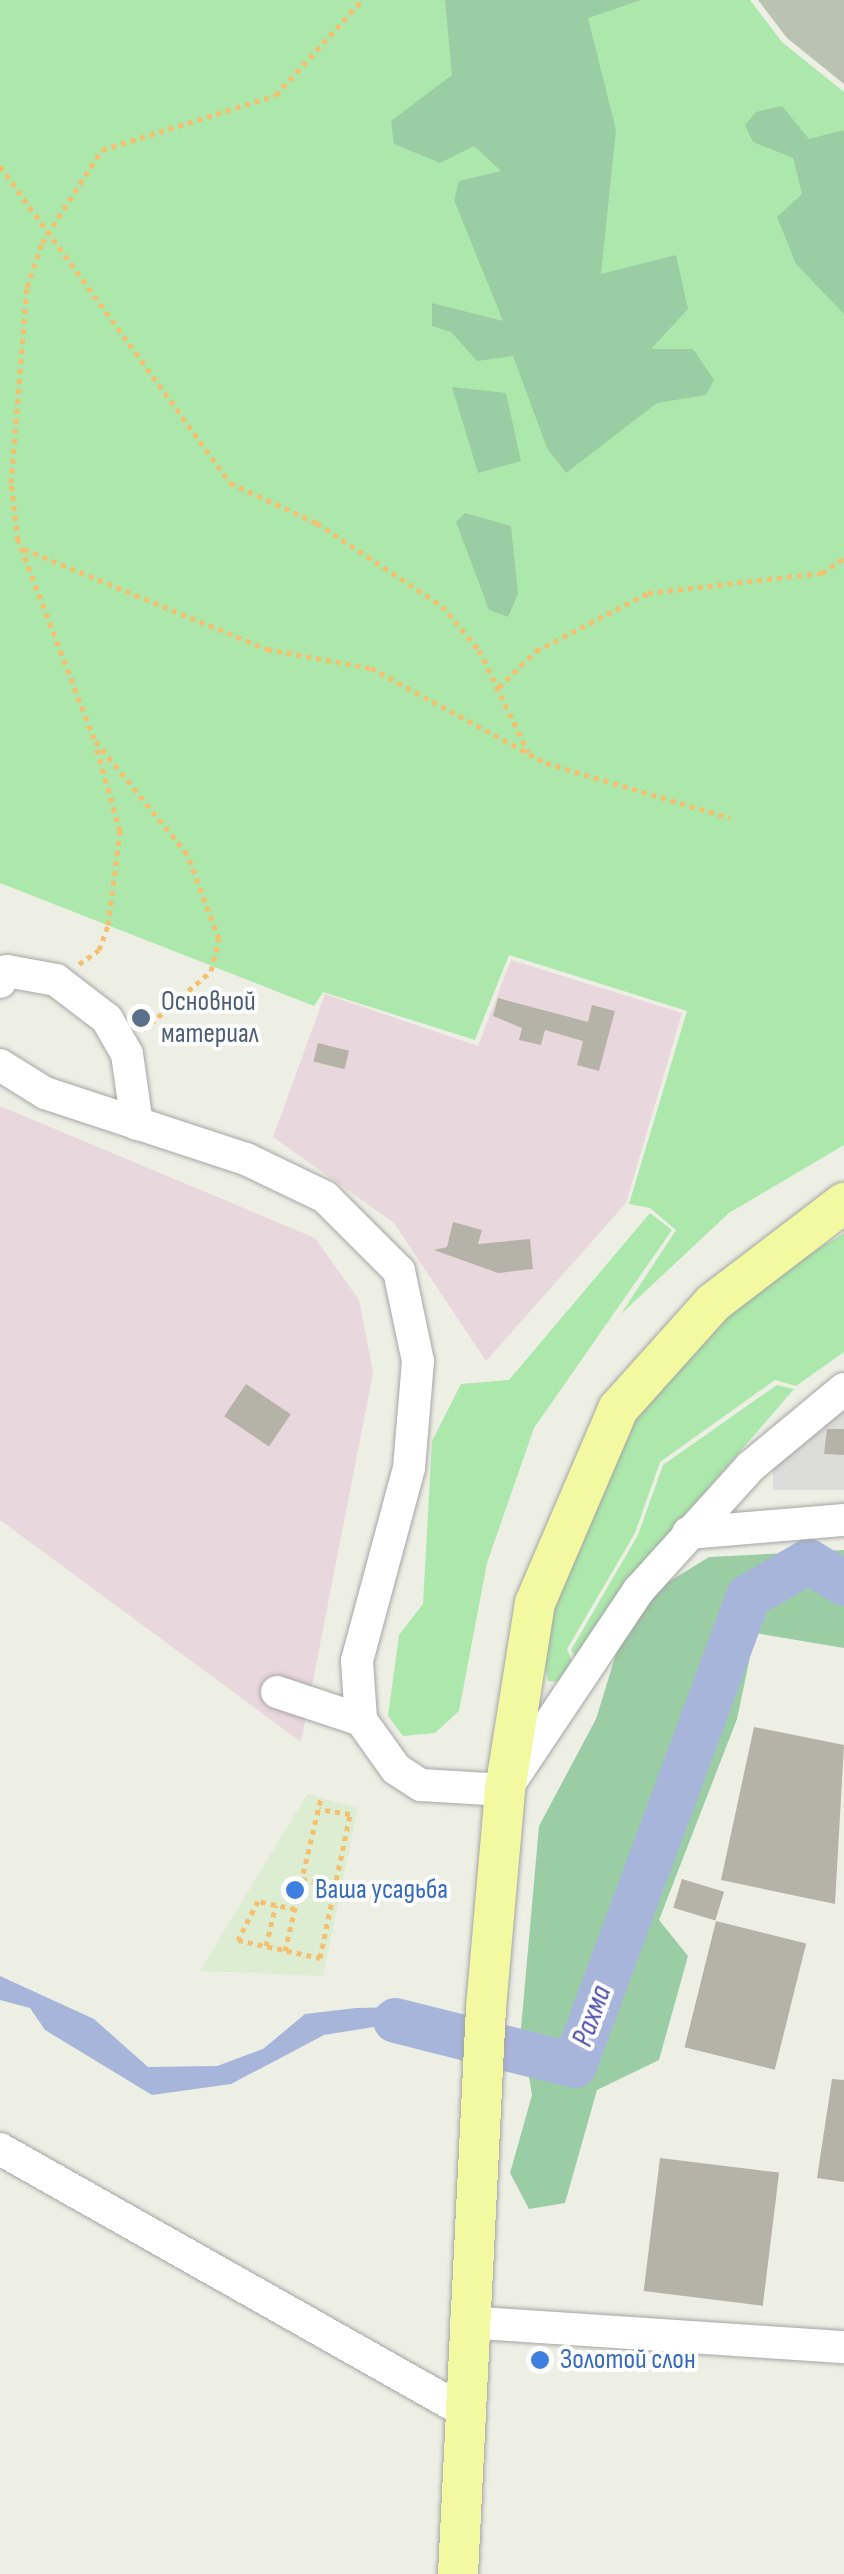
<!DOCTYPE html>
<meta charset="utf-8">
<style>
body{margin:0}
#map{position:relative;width:844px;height:2574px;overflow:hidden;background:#edefe5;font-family:"Sofia Sans Condensed",sans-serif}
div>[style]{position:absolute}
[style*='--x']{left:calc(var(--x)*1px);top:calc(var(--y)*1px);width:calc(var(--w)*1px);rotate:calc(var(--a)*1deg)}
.residential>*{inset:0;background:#dcdcdb}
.industrial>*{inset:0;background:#e8d7dc}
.construction>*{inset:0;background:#bac3b1}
.farmland>*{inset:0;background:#ddedd1}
.grass>*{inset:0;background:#ace8ac}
.forest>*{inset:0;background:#9bcda5}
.water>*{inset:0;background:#a7b5db}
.river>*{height:45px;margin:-22.5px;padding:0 22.5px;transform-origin:22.5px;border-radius:22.5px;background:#a7b5db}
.building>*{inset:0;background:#b5b3a7;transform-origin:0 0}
.path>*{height:5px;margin-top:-2.5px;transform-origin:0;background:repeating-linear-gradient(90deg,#f5bf70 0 5px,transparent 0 10px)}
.roads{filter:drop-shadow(0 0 2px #a5a5a5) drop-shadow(0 0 2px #a5a5a5)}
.minor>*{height:32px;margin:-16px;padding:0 16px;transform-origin:16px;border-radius:16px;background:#fff}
.major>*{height:40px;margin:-20px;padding:0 20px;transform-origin:20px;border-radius:20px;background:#f3f9a0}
.dots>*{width:28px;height:28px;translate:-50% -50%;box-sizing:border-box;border:5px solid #fff;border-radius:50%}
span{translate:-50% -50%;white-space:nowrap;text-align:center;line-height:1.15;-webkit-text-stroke:8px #fff;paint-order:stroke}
.service-label{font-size:28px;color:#4e5e75}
.left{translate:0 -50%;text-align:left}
.shop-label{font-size:28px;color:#366cbe}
.water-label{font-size:30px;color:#4e4eab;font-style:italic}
</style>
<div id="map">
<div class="residential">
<div style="clip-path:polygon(844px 1401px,844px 1490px,773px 1490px,773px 1457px)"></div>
</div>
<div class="industrial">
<div style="clip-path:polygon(511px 960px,682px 1013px,626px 1203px,486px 1361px,394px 1223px,273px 1137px,325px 994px,478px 1046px)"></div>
<div style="clip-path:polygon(0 1106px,315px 1238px,359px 1300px,373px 1373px,301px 1742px,0 1520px)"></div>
</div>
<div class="construction">
<div style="clip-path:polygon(758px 0,844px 0,844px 84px,787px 38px)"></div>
</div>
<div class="farmland">
<div style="clip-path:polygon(307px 1794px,358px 1808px,323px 1976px,200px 1971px)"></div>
</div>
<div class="grass">
<div style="clip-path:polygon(0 0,750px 0,782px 42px,844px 92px,844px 1145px,729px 1213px,621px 1314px,676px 1230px,650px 1208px,629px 1204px,687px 1011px,509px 955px,475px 1040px,323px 992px,314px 1006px,0 883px)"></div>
<div style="clip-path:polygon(650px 1213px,672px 1230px,534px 1428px,487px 1563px,459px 1711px,435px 1733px,403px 1736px,388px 1716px,399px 1635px,423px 1604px,432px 1441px,461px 1384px,509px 1380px)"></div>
<div style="clip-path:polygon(844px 1233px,844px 1352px,796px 1386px,775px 1380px,660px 1462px,635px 1533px,567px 1649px,575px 1669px,566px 1682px,548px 1681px,540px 1640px,616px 1435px,753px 1289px)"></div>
<div style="clip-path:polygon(777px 1385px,794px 1389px,639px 1569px,579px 1664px,571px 1650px,638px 1535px,663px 1465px)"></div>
</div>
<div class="forest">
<div style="clip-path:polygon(445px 0,641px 0,588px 18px,616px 130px,601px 274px,676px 255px,688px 309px,651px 349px,693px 349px,714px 380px,706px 395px,657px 403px,566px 473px,547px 448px,513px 356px,477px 361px,451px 332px,432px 326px,432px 303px,503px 321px,454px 200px,459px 181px,501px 171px,474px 146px,440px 163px,394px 144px,391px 121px,452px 75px)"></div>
<div style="clip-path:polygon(782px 106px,809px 139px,844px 130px,844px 314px,796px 264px,777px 217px,802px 194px,793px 158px,753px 142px,745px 125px,756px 112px)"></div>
<div style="clip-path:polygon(452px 387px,506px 393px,521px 461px,478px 473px)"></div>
<div style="clip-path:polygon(465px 513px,511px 526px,518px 594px,508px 617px,489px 610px,456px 522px)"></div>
<div style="clip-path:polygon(844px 1550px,844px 1648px,755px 1633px,737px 1719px,659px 1920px,688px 1956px,659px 2060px,597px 2090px,565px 2203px,529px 2209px,510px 2173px,532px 2095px,521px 2028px,539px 1826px,596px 1719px,631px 1605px,709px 1557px)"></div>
</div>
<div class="water">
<div style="clip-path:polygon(0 1976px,94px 2019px,148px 2067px,217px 2066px,263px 2049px,305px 2014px,356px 2008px,400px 2007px,451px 2028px,449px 2050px,380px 2026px,324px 2035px,231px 2084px,152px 2095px,45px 2030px,30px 2008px,0 2000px)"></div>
</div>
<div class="river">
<div style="--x:395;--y:2020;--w:185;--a:14.1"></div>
<div style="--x:574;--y:2065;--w:500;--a:-69.65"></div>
<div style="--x:748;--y:1596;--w:69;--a:-30.3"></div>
<div style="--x:808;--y:1561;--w:42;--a:31.4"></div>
</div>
<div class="building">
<div style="clip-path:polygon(498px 998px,588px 1022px,592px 1005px,615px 1011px,599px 1071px,577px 1065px,583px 1041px,545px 1030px,541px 1045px,519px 1040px,522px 1028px,493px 1016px)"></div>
<div style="left:318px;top:1043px;width:32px;height:19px;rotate:14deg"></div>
<div style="clip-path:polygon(453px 1222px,482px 1230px,478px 1244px,530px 1239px,533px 1269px,498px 1273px,434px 1250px,447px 1247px)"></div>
<div style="left:246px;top:1384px;width:54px;height:39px;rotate:34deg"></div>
<div style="clip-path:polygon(827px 1429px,844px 1429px,844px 1455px,824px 1454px)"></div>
<div style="clip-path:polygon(754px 1727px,844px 1745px,835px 1904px,721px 1880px)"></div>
<div style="left:682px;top:1879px;width:44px;height:30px;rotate:17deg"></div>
<div style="left:716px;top:1921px;width:93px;height:130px;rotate:14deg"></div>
<div style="clip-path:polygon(832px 2079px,844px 2080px,844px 2182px,817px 2178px)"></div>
<div style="left:660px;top:2158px;width:120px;height:134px;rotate:7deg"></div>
</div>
<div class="path">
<div style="--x:0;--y:166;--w:392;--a:54"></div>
<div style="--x:230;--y:483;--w:96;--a:24.7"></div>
<div style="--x:317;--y:523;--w:150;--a:33.6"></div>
<div style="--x:442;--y:606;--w:57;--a:49.9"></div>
<div style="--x:479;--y:650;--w:113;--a:64.3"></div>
<div style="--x:24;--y:549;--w:263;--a:22.4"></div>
<div style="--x:267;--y:649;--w:106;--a:10.4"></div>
<div style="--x:371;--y:668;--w:199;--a:28.5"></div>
<div style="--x:546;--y:763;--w:192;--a:16.6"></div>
<div style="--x:499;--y:687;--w:52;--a:-44.2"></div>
<div style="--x:536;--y:651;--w:126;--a:-27.4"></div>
<div style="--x:648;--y:593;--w:175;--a:-6.6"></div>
<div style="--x:822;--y:573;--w:27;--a:-34"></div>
<div style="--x:79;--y:964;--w:24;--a:-35"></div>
<div style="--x:99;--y:950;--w:27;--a:-70"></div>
<div style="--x:108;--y:925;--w:95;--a:-82.7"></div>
<div style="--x:120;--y:831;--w:88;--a:-105.8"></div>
<div style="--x:143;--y:1030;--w:90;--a:-40.9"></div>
<div style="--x:211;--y:971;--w:33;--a:-76"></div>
<div style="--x:219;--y:939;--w:91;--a:-110.6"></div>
<div style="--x:187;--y:854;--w:148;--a:-129"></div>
<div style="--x:94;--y:739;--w:213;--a:-110.9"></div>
<div style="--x:18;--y:540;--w:57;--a:-97"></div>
<div style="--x:11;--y:483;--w:197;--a:-85.3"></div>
<div style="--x:27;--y:287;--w:46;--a:-71.2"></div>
<div style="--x:42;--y:243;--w:111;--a:-57.2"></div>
<div style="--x:102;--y:150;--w:182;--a:-17.5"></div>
<div style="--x:276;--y:95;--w:128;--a:-47.8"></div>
<div style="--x:302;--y:1879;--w:34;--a:12"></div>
<div style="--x:295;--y:1909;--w:38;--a:-168"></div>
<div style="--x:258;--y:1901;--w:44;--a:117.1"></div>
<div style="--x:238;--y:1940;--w:84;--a:12.4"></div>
<div style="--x:320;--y:1958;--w:147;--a:-78.2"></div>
<div style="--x:350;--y:1814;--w:31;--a:-171"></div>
<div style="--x:266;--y:1946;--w:42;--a:-76.3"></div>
<div style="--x:285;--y:1951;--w:157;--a:-76.8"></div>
</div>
<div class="roads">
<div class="minor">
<div style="--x:0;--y:982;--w:13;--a:-58"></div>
<div style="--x:7;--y:971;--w:50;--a:10.4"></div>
<div style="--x:56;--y:980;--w:64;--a:37.4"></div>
<div style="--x:107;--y:1019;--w:40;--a:60.3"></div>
<div style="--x:127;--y:1054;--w:71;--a:81.9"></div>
<div style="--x:0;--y:1065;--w:53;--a:31.9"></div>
<div style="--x:45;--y:1093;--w:212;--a:18.2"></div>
<div style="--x:246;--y:1159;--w:88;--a:25.7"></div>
<div style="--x:325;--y:1197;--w:105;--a:45"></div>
<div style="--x:399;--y:1271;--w:92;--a:78.1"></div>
<div style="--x:418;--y:1361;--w:107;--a:94.8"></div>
<div style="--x:409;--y:1468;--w:200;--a:105.1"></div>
<div style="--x:357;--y:1661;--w:59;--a:86.1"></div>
<div style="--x:361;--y:1720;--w:60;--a:54.5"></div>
<div style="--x:396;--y:1769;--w:30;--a:33"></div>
<div style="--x:421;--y:1785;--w:84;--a:3.4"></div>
<div style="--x:505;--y:1790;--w:241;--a:-56.2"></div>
<div style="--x:639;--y:1590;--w:166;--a:-47.9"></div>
<div style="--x:750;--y:1467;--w:122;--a:-39.7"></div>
<div style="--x:688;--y:1533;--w:157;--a:-4.8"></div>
<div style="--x:277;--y:1692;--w:89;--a:18.4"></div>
<div style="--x:0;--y:2149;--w:531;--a:29.46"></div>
<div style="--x:466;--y:2322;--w:379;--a:3.8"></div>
</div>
<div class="major">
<div style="--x:458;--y:2574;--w:567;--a:-87.17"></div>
<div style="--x:486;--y:2008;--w:219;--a:-85"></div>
<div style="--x:505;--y:1790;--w:189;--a:-80.9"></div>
<div style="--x:535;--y:1603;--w:211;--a:-66.8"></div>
<div style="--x:618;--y:1409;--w:142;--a:-48.1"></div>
<div style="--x:713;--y:1303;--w:165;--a:-37.4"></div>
</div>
</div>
<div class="dots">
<div style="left:141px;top:1018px;background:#5c6f8a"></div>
<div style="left:295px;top:1890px;background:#3f7fe0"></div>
<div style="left:540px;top:2360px;background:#3f7fe0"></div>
</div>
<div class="service-label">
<span class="left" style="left:161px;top:1018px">Основной<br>материал</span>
</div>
<div class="shop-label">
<span class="left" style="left:315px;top:1890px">Ваша усадьба</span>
<span class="left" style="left:560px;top:2360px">Золотой слон</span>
</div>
<div class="water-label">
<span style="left:592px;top:2016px;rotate:-70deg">Рахма</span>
</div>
</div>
